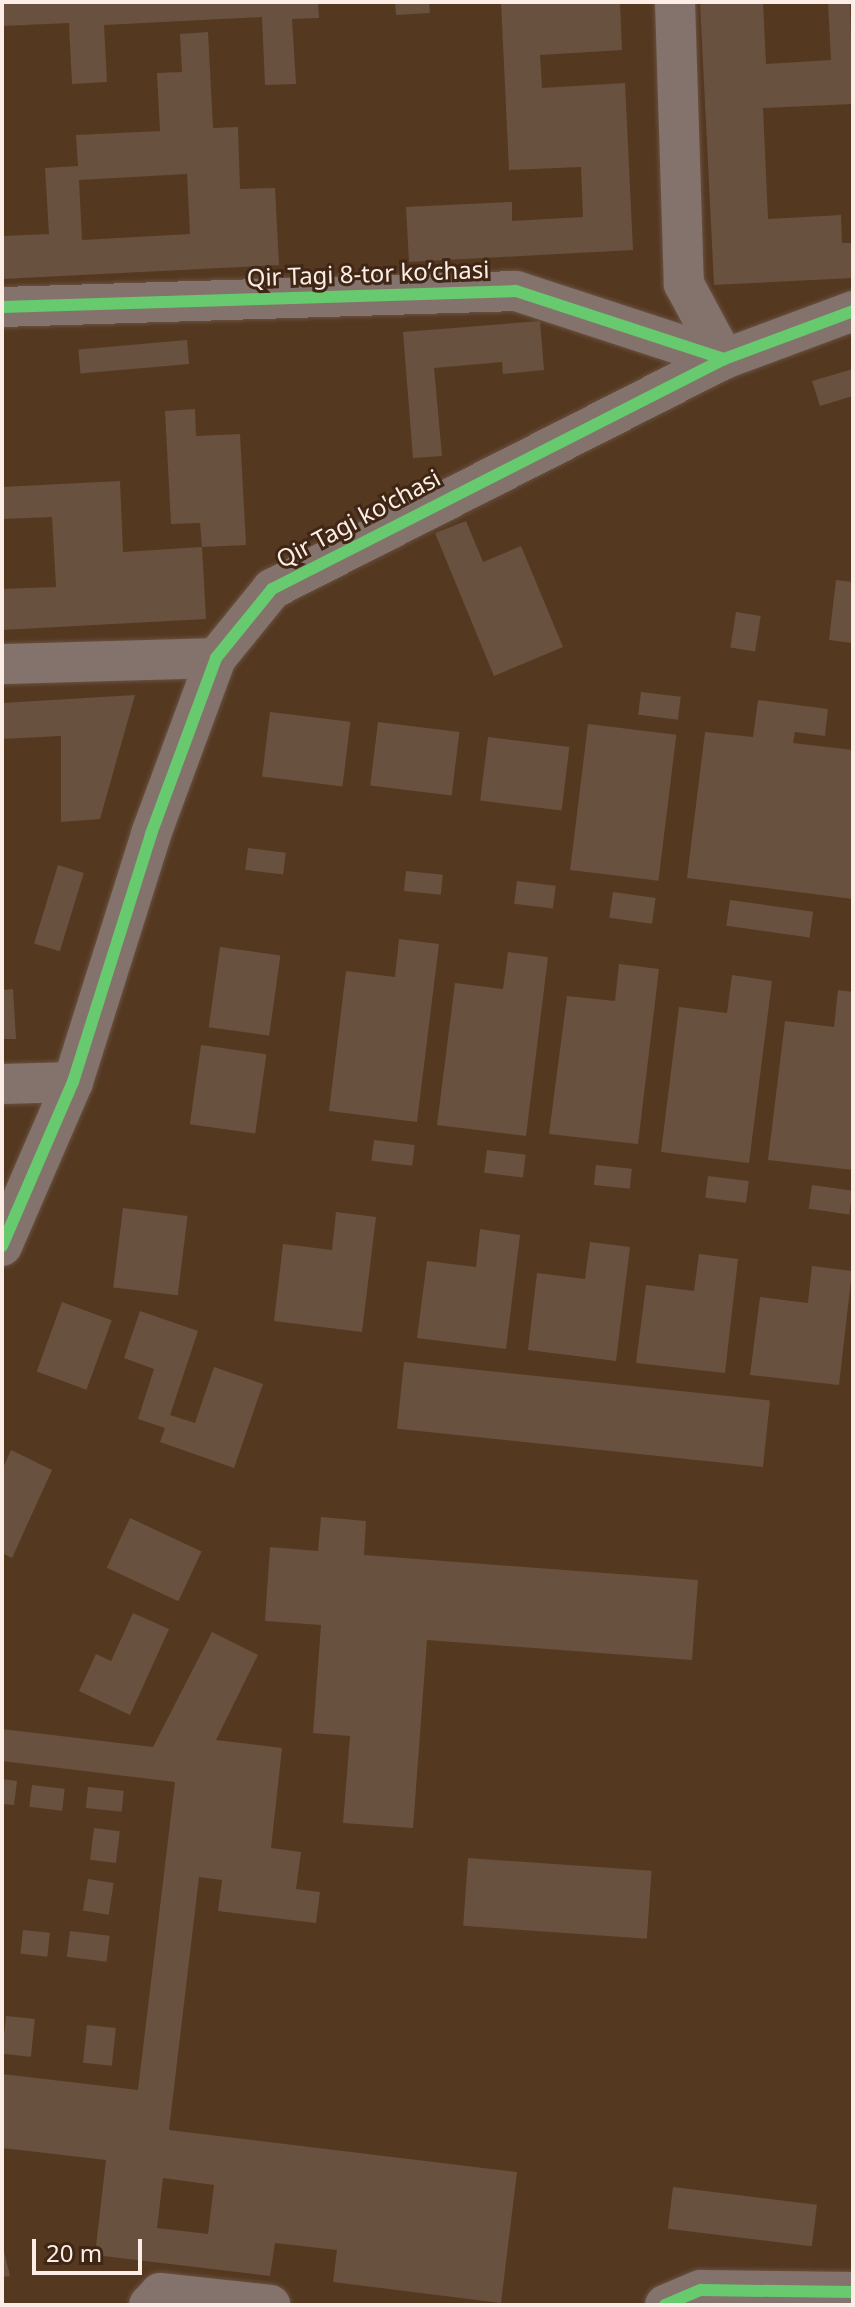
<!DOCTYPE html>
<meta charset="utf-8">
<style>
body{margin:0}
#map{position:relative;width:855px;height:2307px;overflow:hidden;background:#553820;font-family:"Noto Sans",sans-serif}
div>[style]{position:absolute}
[style*='--x']{left:calc(var(--x)*1px);top:calc(var(--y)*1px);width:calc(var(--w)*1px);rotate:calc(var(--a)*1deg)}
.building>*{inset:0;background:#69513f;transform-origin:0 0}
.roads{filter:drop-shadow(0 0 2px #685241) drop-shadow(0 0 2px #685241)}
.minor>*{height:40px;margin:-20px;padding:0 20px;transform-origin:20px;border-radius:20px;background:#84726c}
.cycleway>*{height:12px;margin:-6px;padding:0 6px;transform-origin:6px;border-radius:6px;background:#67ca6e}
span{translate:-50% -50%;white-space:nowrap;text-align:center;line-height:1.15;-webkit-text-stroke:6px #3f2615;paint-order:stroke}
.street-label{font-size:24px;color:#fceee6}
.frame{position:absolute;inset:0;border:4px solid #fceee6;pointer-events:none}
.scale{position:absolute;left:32px;top:2239px;width:110px;height:36px;box-sizing:border-box;border:4px solid #fceee6;border-top:0;padding-left:10px;font-size:24px;line-height:28px;white-space:nowrap;color:#fceee6;-webkit-text-stroke:6px #3f2615;paint-order:stroke}
</style>
<div id="map">
<div class="building">
<div style="clip-path:polygon(2px 2px,318px 2px,319px 18px,292px 19px,296px 84px,265px 85px,262px 17px,104px 25px,107px 82px,72px 84px,69px 23px,2px 26px)"></div>
<div style="clip-path:polygon(395px 2px,429px 2px,430px 13px,396px 15px)"></div>
<div style="clip-path:polygon(501px 2px,620px 2px,622px 50px,540px 55px,542px 88px,625px 83px,633px 250px,409px 262px,406px 207px,512px 202px,512px 221px,583px 217px,581px 167px,509px 170px)"></div>
<div style="clip-path:polygon(700px 2px,763px 2px,766px 64px,831px 60px,828px 2px,850px 2px,853px 104px,763px 108px,768px 219px,841px 215px,842px 243px,853px 243px,853px 278px,714px 285px)"></div>
<div style="clip-path:polygon(evenodd,208px 32px,213px 128px,238px 127px,240px 189px,275px 188px,279px 265px,2px 279px,2px 236px,49px 234px,45px 168px,78px 166px,76px 135px,160px 131px,157px 73px,182px 72px,180px 34px,208px 32px,187px 174px,190px 234px,82px 240px,79px 180px,187px 174px)"></div>
<div style="clip-path:polygon(540px 321px,544px 370px,503px 374px,502px 362px,434px 368px,442px 456px,413px 458px,403px 332px)"></div>
<div style="left:187px;top:340px;width:24px;height:109px;rotate:85deg"></div>
<div style="clip-path:polygon(853px 369px,853px 396px,820px 406px,812px 381px)"></div>
<div style="clip-path:polygon(195px 409px,196px 436px,240px 434px,246px 545px,202px 547px,206px 619px,2px 630px,2px 589px,56px 587px,52px 517px,2px 519px,2px 487px,120px 481px,123px 552px,202px 547px,200px 523px,171px 524px,165px 411px)"></div>
<div style="clip-path:polygon(466px 521px,483px 562px,521px 546px,563px 647px,494px 676px,435px 533px)"></div>
<div style="clip-path:polygon(836px 580px,853px 582px,853px 643px,829px 640px)"></div>
<div style="left:736px;top:612px;width:25px;height:36px;rotate:9deg"></div>
<div style="left:641px;top:692px;width:40px;height:23px;rotate:7deg"></div>
<div style="clip-path:polygon(135px 695px,100px 819px,61px 822px,61px 736px,2px 739px,2px 703px)"></div>
<div style="clip-path:polygon(758px 700px,828px 709px,825px 736px,795px 732px,793px 743px,853px 750px,853px 899px,687px 878px,705px 732px,753px 737px)"></div>
<div style="left:270px;top:712px;width:81px;height:65px;rotate:7deg"></div>
<div style="left:378px;top:722px;width:82px;height:64px;rotate:7deg"></div>
<div style="left:588px;top:724px;width:89px;height:147px;rotate:7deg"></div>
<div style="left:488px;top:737px;width:82px;height:64px;rotate:7deg"></div>
<div style="left:248px;top:848px;width:38px;height:22px;rotate:7deg"></div>
<div style="left:58px;top:865px;width:27px;height:82px;rotate:17deg"></div>
<div style="left:406px;top:871px;width:37px;height:20px;rotate:6deg"></div>
<div style="left:517px;top:881px;width:39px;height:23px;rotate:7deg"></div>
<div style="left:613px;top:892px;width:43px;height:26px;rotate:8deg"></div>
<div style="left:730px;top:900px;width:84px;height:26px;rotate:8deg"></div>
<div style="clip-path:polygon(399px 939px,439px 944px,417px 1122px,329px 1111px,346px 971px,395px 977px)"></div>
<div style="left:220px;top:947px;width:61px;height:81px;rotate:8deg"></div>
<div style="clip-path:polygon(508px 952px,548px 957px,526px 1136px,437px 1125px,455px 983px,503px 989px)"></div>
<div style="clip-path:polygon(619px 964px,659px 969px,638px 1144px,549px 1134px,567px 996px,615px 1001px)"></div>
<div style="clip-path:polygon(732px 975px,772px 981px,749px 1163px,661px 1152px,679px 1007px,727px 1013px)"></div>
<div style="clip-path:polygon(13px 989px,16px 1039px,2px 1039px,2px 990px)"></div>
<div style="clip-path:polygon(838px 990px,853px 992px,853px 1170px,768px 1160px,785px 1021px,834px 1027px)"></div>
<div style="left:201px;top:1045px;width:66px;height:80px;rotate:8deg"></div>
<div style="left:374px;top:1140px;width:41px;height:21px;rotate:7deg"></div>
<div style="left:487px;top:1150px;width:39px;height:23px;rotate:7deg"></div>
<div style="left:596px;top:1165px;width:36px;height:20px;rotate:6deg"></div>
<div style="left:708px;top:1176px;width:41px;height:22px;rotate:7deg"></div>
<div style="left:812px;top:1185px;width:41px;height:24px;rotate:8deg"></div>
<div style="left:123px;top:1208px;width:65px;height:80px;rotate:7deg"></div>
<div style="clip-path:polygon(336px 1212px,376px 1217px,362px 1332px,274px 1321px,283px 1244px,332px 1250px)"></div>
<div style="clip-path:polygon(480px 1229px,520px 1235px,506px 1349px,417px 1338px,427px 1261px,476px 1267px)"></div>
<div style="clip-path:polygon(590px 1242px,630px 1247px,616px 1361px,528px 1350px,537px 1273px,585px 1279px)"></div>
<div style="clip-path:polygon(699px 1254px,738px 1259px,725px 1373px,636px 1363px,646px 1285px,694px 1291px)"></div>
<div style="clip-path:polygon(812px 1266px,852px 1271px,839px 1385px,750px 1375px,760px 1297px,808px 1303px)"></div>
<div style="left:62px;top:1302px;width:53px;height:74px;rotate:20deg"></div>
<div style="clip-path:polygon(140px 1311px,198px 1331px,170px 1415px,195px 1423px,214px 1367px,263px 1384px,234px 1468px,160px 1442px,165px 1428px,138px 1419px,154px 1369px,124px 1358px)"></div>
<div style="left:404px;top:1362px;width:368px;height:67px;rotate:6deg"></div>
<div style="clip-path:polygon(11px 1450px,52px 1470px,12px 1558px,2px 1553px,2px 1470px)"></div>
<div style="clip-path:polygon(321px 1517px,366px 1521px,364px 1555px,698px 1580px,692px 1660px,427px 1640px,413px 1828px,343px 1823px,350px 1736px,313px 1733px,321px 1625px,265px 1621px,270px 1547px,318px 1551px)"></div>
<div style="left:130px;top:1518px;width:79px;height:55px;rotate:25deg"></div>
<div style="clip-path:polygon(133px 1613px,169px 1629px,130px 1715px,79px 1691px,96px 1654px,111px 1661px)"></div>
<div style="clip-path:polygon(evenodd,212px 1632px,258px 1655px,216px 1740px,282px 1748px,271px 1848px,301px 1852px,296px 1889px,320px 1892px,316px 1923px,218px 1911px,222px 1880px,199px 1877px,169px 2130px,517px 2172px,501px 2303px,333px 2282px,337px 2250px,275px 2243px,270px 2276px,95px 2255px,106px 2160px,2px 2148px,2px 2074px,138px 2090px,175px 1782px,2px 1761px,2px 1729px,153px 1747px,212px 1632px,163px 2178px,214px 2185px,208px 2234px,157px 2228px,163px 2178px)"></div>
<div style="clip-path:polygon(2px 1779px,17px 1781px,14px 1805px,2px 1804px)"></div>
<div style="left:32px;top:1785px;width:33px;height:22px;rotate:7deg"></div>
<div style="left:88px;top:1787px;width:36px;height:21px;rotate:6deg"></div>
<div style="left:94px;top:1828px;width:26px;height:32px;rotate:7deg"></div>
<div style="left:468px;top:1858px;width:184px;height:68px;rotate:4deg"></div>
<div style="left:88px;top:1879px;width:26px;height:32px;rotate:9deg"></div>
<div style="left:23px;top:1930px;width:27px;height:24px;rotate:6deg"></div>
<div style="left:70px;top:1931px;width:40px;height:26px;rotate:7deg"></div>
<div style="left:6px;top:2016px;width:29px;height:38px;rotate:6deg"></div>
<div style="left:87px;top:2025px;width:29px;height:38px;rotate:6deg"></div>
<div style="left:673px;top:2187px;width:145px;height:42px;rotate:7deg"></div>
<div style="clip-path:polygon(2px 2243px,10px 2276px,2px 2277px)"></div>
</div>
<div class="roads">
<div class="minor">
<div style="--x:675;--y:2;--w:282;--a:88.2"></div>
<div style="--x:684;--y:284;--w:85;--a:61.9"></div>
<div style="--x:2;--y:307;--w:514;--a:-1.78"></div>
<div style="--x:516;--y:291;--w:219;--a:18.1"></div>
<div style="--x:2;--y:664;--w:214;--a:-1.6"></div>
<div style="--x:2;--y:1084;--w:71;--a:-1.6"></div>
<div style="--x:2;--y:1246;--w:179;--a:-66.6"></div>
<div style="--x:73;--y:1082;--w:260;--a:-72.5"></div>
<div style="--x:151;--y:834;--w:188;--a:-69.7"></div>
<div style="--x:216;--y:658;--w:89;--a:-50.9"></div>
<div style="--x:272;--y:589;--w:507;--a:-26.97"></div>
<div style="--x:724;--y:359;--w:138;--a:-20.4"></div>
<div style="--x:149;--y:2305;--w:16;--a:-47"></div>
<div style="--x:160;--y:2293;--w:111;--a:6.2"></div>
<div style="--x:665;--y:2305;--w:39;--a:-23"></div>
<div style="--x:701;--y:2290;--w:152;--a:0.8"></div>
</div>
</div>
<div class="cycleway">
<div style="--x:2;--y:307;--w:514;--a:-1.78"></div>
<div style="--x:516;--y:291;--w:219;--a:18.1"></div>
<div style="--x:2;--y:1246;--w:179;--a:-66.6"></div>
<div style="--x:73;--y:1082;--w:260;--a:-72.5"></div>
<div style="--x:151;--y:834;--w:188;--a:-69.7"></div>
<div style="--x:216;--y:658;--w:89;--a:-50.9"></div>
<div style="--x:272;--y:589;--w:507;--a:-26.97"></div>
<div style="--x:724;--y:359;--w:138;--a:-20.4"></div>
<div style="--x:665;--y:2305;--w:39;--a:-23"></div>
<div style="--x:701;--y:2290;--w:152;--a:0.8"></div>
</div>
<div class="street-label">
<span style="left:368px;top:273px;rotate:-2deg">Qir Tagi 8-tor koʼchasi</span>
<span style="left:358px;top:518px;rotate:-28deg">Qir Tagi ko'chasi</span>
</div>
<div class="frame"></div>
<div class="scale">20 m</div>
</div>
